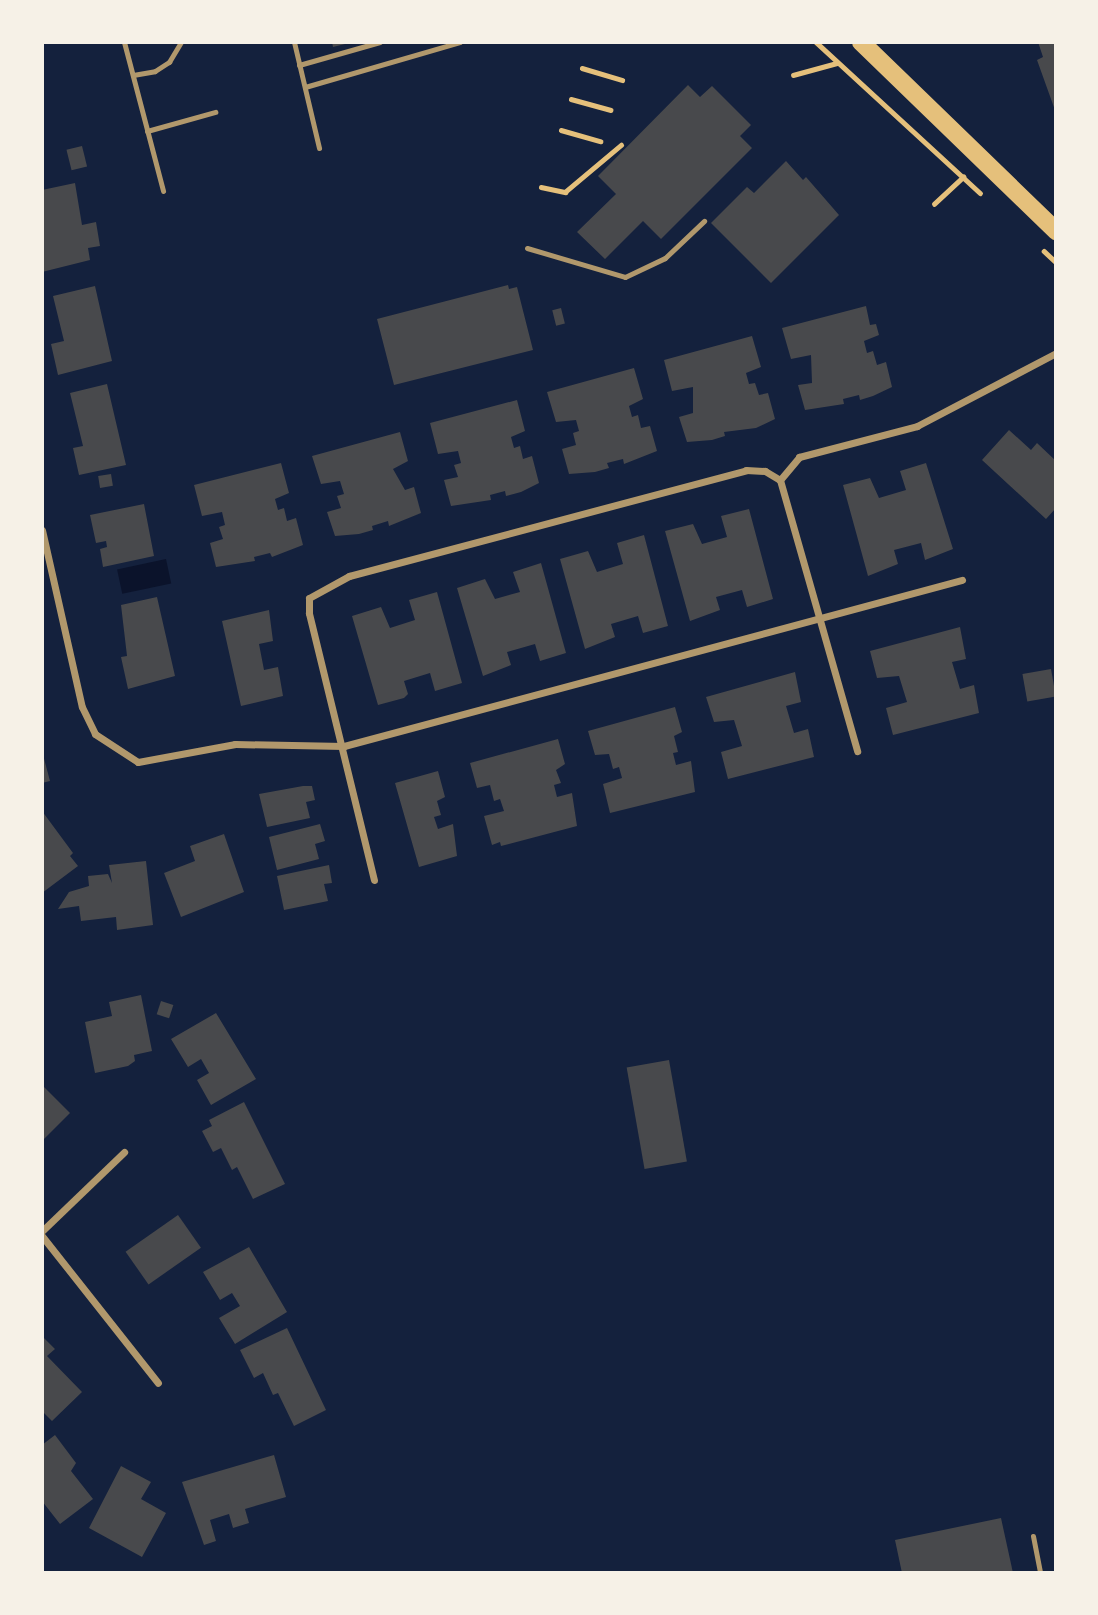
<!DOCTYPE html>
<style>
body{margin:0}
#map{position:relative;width:1098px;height:1615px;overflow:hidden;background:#14213d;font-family:"Noto Sans",sans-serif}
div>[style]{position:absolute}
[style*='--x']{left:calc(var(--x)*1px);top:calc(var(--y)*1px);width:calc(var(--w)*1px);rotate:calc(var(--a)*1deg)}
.water>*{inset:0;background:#0b132b;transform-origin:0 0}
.building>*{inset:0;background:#48494c;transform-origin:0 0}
.path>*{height:4.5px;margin:-2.25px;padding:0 2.25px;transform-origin:2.25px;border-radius:2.25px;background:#e5c07b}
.service>*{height:5px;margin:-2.5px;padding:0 2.5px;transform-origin:2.5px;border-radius:2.5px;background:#b1986c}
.minor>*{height:7px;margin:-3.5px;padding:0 3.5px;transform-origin:3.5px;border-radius:3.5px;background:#b1986c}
.primary>*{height:18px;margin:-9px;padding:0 9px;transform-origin:9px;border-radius:9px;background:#e5c07b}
span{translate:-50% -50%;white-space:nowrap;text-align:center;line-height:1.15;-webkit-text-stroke:5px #f6f1e7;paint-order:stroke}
.frame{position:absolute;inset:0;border:44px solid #f6f1e7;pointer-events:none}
</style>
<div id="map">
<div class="water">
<div style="left:166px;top:559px;width:25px;height:50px;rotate:78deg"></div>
</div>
<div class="building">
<div style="clip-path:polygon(332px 42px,349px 42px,349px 43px,333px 47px)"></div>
<div style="clip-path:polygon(1038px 42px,1056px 42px,1056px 113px,1037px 60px,1043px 57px)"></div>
<div style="clip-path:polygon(688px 85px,700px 97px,712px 86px,751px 125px,740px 136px,752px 148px,661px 239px,643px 221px,605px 259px,577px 232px,616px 194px,598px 176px)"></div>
<div style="left:82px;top:146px;width:21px;height:16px;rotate:76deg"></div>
<div style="clip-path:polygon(786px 161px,803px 180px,806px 177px,839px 215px,771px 283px,711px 223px,747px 187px,754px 193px)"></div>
<div style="clip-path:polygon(75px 183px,82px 225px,96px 222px,100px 246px,88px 248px,90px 260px,42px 272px,42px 190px)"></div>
<div style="clip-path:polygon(508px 285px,509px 289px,517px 287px,533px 350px,394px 385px,377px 319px)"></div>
<div style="clip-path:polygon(95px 286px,112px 361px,58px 375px,51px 344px,64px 341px,53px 296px)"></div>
<div style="clip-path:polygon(866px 306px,870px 325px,876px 324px,879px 335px,864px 341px,867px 353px,873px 351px,877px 365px,886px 362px,892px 387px,873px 396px,860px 400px,859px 395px,843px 399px,844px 404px,805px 410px,798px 385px,812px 383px,811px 355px,791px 359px,782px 328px)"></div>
<div style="left:561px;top:308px;width:16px;height:9px;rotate:76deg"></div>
<div style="clip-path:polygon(752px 336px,761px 367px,746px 373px,749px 384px,755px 383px,759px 395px,768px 393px,775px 419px,756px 428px,724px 432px,725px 436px,712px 440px,687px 442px,679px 417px,693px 413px,693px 387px,672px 391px,664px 360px)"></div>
<div style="clip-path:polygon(634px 368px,643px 399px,629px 406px,632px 417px,638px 415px,641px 428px,650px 426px,657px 451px,624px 464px,623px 459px,607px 463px,609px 468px,595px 472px,569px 474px,562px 449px,576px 445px,573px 433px,579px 431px,576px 420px,556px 422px,547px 392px)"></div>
<div style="clip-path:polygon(107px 384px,126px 465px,79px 475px,73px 448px,83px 446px,70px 393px)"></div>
<div style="clip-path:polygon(517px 400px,525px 431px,511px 437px,514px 448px,520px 446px,523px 459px,532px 456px,539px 483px,521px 492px,506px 496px,505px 491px,490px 495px,491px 500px,451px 506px,444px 480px,458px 477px,454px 465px,461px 463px,458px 451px,438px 454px,430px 423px)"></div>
<div style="clip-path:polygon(1009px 430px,1031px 450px,1037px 443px,1056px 461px,1056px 508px,1046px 519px,982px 460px)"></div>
<div style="clip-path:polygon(400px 432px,408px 461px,393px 469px,405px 490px,414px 487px,421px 513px,389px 526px,388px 521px,372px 526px,373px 530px,359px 534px,335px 536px,327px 512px,341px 508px,337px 496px,344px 494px,340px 481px,321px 484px,312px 456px)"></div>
<div style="clip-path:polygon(281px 463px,289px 493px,275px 499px,278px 510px,284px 508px,287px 521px,296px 518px,303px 545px,272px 557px,270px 553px,254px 557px,255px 561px,216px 567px,210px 543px,223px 539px,219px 527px,225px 525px,222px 512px,202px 516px,194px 485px)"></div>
<div style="clip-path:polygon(926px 463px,953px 549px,925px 560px,921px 543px,894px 550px,898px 564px,868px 576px,843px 485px,870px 478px,879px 498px,906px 490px,900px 471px)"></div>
<div style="left:111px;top:474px;width:12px;height:13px;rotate:81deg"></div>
<div style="clip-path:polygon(144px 504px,154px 556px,103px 567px,100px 549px,107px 547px,106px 541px,96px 543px,90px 515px)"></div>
<div style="clip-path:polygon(749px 509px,773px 599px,747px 607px,742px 590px,716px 597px,720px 610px,690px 621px,665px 531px,693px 524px,702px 544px,727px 537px,721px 516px)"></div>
<div style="clip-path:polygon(644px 535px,668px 626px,643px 633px,638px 616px,611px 624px,615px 637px,585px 649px,560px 559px,588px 551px,597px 572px,623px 564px,617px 543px)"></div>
<div style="clip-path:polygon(541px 563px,566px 653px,540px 661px,535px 644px,507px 652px,511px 665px,483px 676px,457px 588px,485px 579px,495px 599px,520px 592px,513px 572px)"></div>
<div style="clip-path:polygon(437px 592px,462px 683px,435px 691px,430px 673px,404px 681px,408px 694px,404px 698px,378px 705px,352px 616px,381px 607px,390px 628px,415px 620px,409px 600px)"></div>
<div style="clip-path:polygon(157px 597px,175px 676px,128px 689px,121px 657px,127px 656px,121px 605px)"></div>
<div style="clip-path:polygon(269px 610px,273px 641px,259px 644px,264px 670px,278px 667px,283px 696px,241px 706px,222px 621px)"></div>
<div style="clip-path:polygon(960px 627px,966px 659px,952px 662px,960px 689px,974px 685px,979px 713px,893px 735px,886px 708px,907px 702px,899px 676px,877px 678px,870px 651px)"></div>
<div style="left:1051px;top:669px;width:28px;height:29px;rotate:80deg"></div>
<div style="clip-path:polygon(795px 672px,801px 702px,786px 706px,794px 733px,808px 729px,814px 757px,728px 779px,721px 752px,742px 746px,734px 720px,714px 722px,706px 697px)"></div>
<div style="clip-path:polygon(675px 707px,682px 732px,674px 736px,678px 752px,673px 753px,676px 765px,691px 761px,695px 792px,610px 813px,603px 784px,622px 778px,619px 767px,613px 769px,609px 754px,595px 755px,588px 731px)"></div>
<div style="clip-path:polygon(558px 739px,565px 764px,556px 770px,561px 783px,554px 785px,557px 797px,572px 793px,577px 826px,501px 846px,500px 842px,492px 845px,484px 816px,504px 811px,500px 799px,494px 801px,490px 785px,477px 788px,470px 763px)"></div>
<div style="clip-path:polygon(42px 751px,50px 781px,42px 783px)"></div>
<div style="clip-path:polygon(438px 771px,445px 797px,437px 801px,441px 815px,434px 817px,438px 829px,453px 824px,457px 856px,419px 867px,395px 783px)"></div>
<div style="clip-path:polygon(303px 786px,312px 786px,315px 800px,306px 802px,310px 818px,267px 827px,259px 794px)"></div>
<div style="clip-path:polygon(42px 811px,73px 853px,70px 856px,78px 866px,42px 893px)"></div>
<div style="clip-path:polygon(320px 824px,325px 841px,315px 844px,319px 859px,277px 870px,269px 837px)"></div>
<div style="clip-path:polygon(224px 834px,244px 892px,181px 917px,164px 873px,195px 861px,190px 846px)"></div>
<div style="clip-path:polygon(146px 861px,153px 925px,117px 930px,116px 917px,81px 921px,79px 906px,58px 909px,69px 892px,89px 886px,88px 876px,108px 874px,112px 883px,109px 865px)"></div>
<div style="clip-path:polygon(329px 865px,332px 883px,324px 884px,328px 901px,284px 910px,277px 876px)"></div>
<div style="clip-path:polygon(141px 995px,152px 1051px,134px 1055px,135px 1061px,128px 1066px,95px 1073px,85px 1022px,112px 1016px,109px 1002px)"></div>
<div style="left:161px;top:1001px;width:13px;height:14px;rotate:18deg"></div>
<div style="clip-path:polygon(216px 1013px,256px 1079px,211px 1105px,197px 1080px,209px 1073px,201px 1059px,188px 1067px,171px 1039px)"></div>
<div style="left:669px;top:1060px;width:103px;height:43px;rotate:80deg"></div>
<div style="clip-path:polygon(42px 1085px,70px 1113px,42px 1141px)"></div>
<div style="clip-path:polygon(244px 1102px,285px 1184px,253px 1199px,237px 1167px,232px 1170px,221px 1148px,213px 1152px,202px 1131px,212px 1126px,209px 1120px)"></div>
<div style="left:178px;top:1215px;width:40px;height:64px;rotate:55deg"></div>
<div style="clip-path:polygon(249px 1247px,287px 1312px,235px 1344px,219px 1318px,240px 1306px,232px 1293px,220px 1300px,203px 1272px)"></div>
<div style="clip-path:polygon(287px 1328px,326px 1410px,294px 1426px,278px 1393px,273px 1395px,263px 1373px,254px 1378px,240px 1350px)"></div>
<div style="clip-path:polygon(42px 1336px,55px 1349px,47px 1356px,82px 1392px,52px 1421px,42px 1411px)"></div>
<div style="clip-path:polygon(55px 1435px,76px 1463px,71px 1471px,93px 1499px,60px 1524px,42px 1501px,42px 1445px)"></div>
<div style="clip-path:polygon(274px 1455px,286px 1497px,245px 1509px,249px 1523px,233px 1528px,229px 1514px,210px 1520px,216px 1541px,204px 1545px,182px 1482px)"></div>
<div style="clip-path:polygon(121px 1466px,151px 1482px,141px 1499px,166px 1513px,142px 1557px,89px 1528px)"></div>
<div style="clip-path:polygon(1001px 1518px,1013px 1573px,902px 1573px,895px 1540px)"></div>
</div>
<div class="path">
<div style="--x:816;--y:42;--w:223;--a:42.6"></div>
<div style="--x:582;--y:68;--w:42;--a:16.7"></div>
<div style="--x:793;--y:75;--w:46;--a:-15.3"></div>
<div style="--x:571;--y:99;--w:41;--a:15.4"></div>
<div style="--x:561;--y:130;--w:41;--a:15.8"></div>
<div style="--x:541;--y:187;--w:25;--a:12"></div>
<div style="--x:565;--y:192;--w:73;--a:-40"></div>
<div style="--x:934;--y:204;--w:40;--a:-43"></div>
<div style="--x:1044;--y:251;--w:16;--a:43"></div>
</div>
<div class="service">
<div style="--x:124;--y:42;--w:154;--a:75.3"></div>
<div style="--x:294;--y:42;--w:109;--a:76.7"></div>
<div style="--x:299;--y:65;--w:84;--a:-15.9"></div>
<div style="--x:133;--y:75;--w:22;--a:-10"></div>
<div style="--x:155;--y:71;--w:17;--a:-33"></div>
<div style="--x:169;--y:62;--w:23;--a:-59"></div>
<div style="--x:305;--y:87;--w:161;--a:-16.2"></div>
<div style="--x:147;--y:131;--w:71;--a:-15.6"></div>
<div style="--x:527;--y:248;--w:102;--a:16.5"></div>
<div style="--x:625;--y:277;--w:44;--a:-25.4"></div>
<div style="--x:665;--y:258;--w:54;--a:-43.5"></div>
<div style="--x:1033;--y:1536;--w:38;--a:79"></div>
</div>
<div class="minor">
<div style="--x:780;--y:480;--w:282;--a:74.1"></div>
<div style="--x:42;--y:530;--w:181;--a:77.3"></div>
<div style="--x:82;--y:707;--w:30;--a:64"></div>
<div style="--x:95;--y:734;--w:51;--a:33.1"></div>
<div style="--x:138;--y:762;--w:99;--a:-10.5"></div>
<div style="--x:235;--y:744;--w:109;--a:1.1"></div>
<div style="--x:344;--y:746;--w:640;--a:-15.04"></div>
<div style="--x:374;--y:880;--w:275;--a:-103.7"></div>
<div style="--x:309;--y:613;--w:15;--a:-90"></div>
<div style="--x:309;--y:598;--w:46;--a:-28.8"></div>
<div style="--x:349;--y:576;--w:411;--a:-14.9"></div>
<div style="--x:746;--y:470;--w:19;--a:3"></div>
<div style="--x:765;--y:471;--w:17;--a:31"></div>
<div style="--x:780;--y:480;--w:30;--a:-50"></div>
<div style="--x:799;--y:457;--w:122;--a:-14.7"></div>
<div style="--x:917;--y:426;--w:157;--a:-27.7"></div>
<div style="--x:42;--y:1231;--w:114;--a:-43.9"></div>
<div style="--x:42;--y:1236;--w:187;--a:51.7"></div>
</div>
<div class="primary">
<div style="--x:861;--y:42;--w:272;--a:44.1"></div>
</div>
<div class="frame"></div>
</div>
